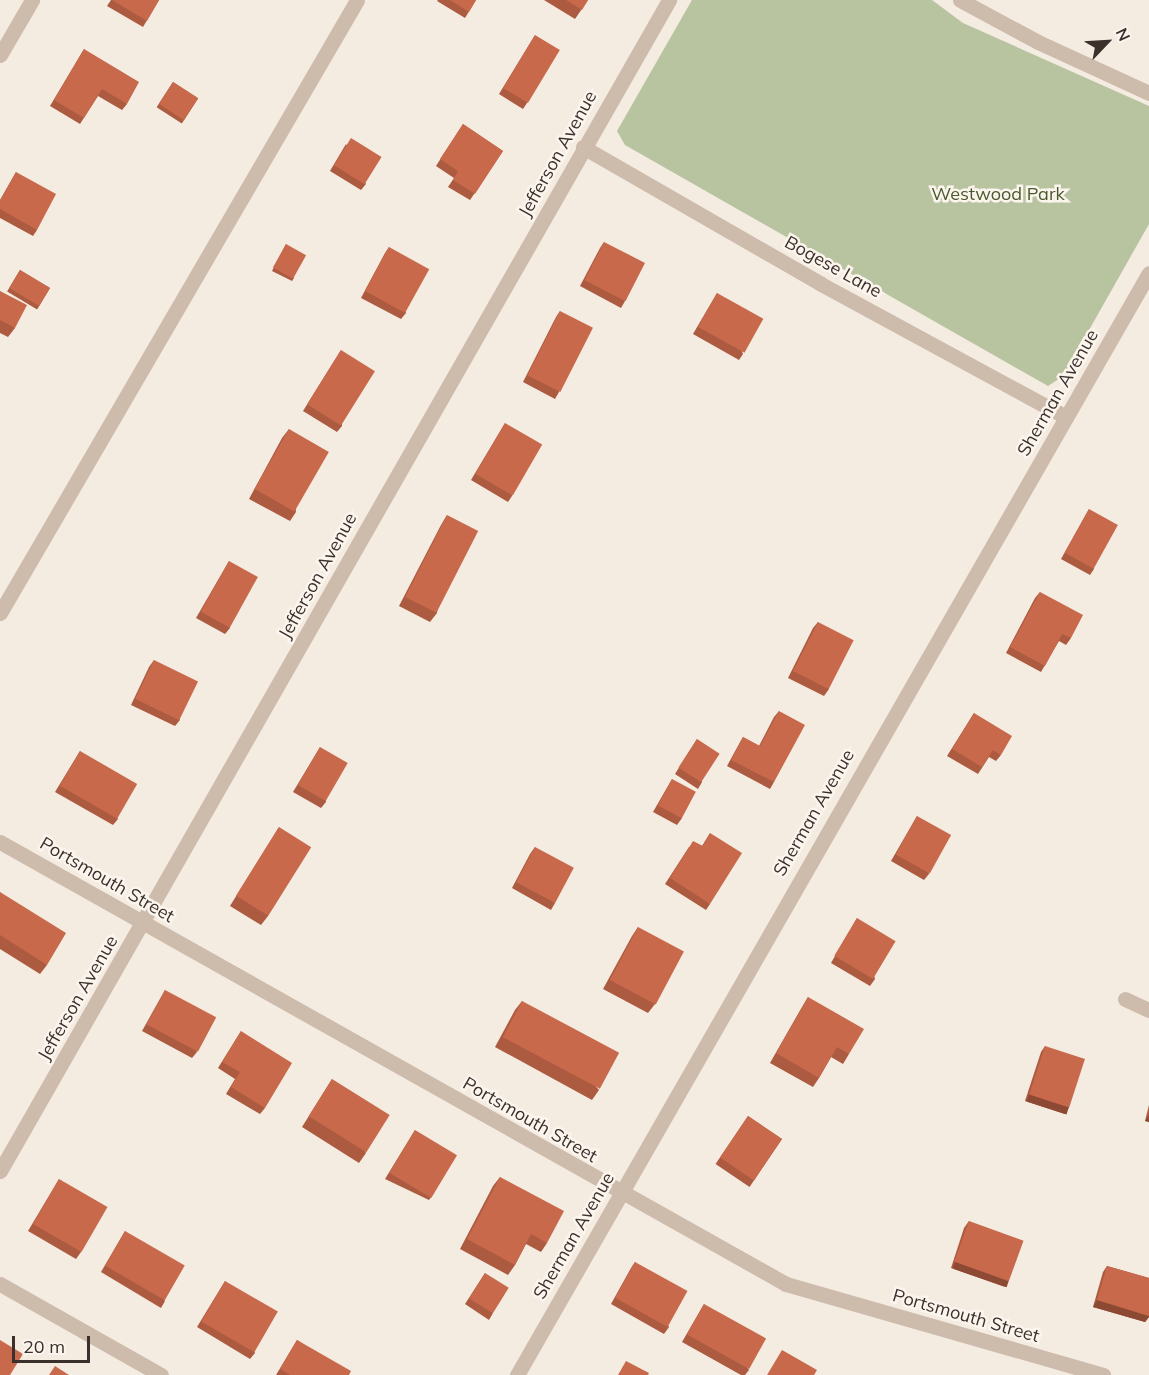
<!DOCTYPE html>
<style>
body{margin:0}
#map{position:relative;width:1149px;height:1375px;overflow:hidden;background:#f4ebe1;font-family:Mulish,sans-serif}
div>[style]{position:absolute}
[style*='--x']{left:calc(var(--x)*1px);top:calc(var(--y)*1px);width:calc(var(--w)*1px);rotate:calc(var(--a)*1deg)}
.green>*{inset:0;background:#b8c4a0}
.minor>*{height:15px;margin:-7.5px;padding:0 7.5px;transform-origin:7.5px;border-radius:7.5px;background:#cdbbac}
.wall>*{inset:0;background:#ac5a40;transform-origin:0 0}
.shaded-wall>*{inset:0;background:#8c4a34;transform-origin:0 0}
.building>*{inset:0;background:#c8694b;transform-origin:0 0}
span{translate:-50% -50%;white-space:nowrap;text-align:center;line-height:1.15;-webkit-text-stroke:5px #fbf5ee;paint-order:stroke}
.street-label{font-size:18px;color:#3b302b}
.park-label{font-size:18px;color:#4a5a2e}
.north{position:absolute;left:1077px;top:12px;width:60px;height:60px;-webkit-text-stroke:4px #fbf5ee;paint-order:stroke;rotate:65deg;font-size:16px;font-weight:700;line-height:24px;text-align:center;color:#3b302b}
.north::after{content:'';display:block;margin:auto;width:21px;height:27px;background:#3b302b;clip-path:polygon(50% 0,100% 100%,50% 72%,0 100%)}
.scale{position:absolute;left:12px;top:1336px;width:78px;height:27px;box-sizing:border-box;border:3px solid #3b302b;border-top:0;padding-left:8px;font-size:18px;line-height:21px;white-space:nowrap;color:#3b302b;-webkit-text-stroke:4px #fbf5ee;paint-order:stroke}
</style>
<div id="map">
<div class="green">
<div style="clip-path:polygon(692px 0,932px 0,963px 23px,1149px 106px,1149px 224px,1063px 376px,1048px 386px,625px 145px,617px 131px)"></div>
</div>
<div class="minor">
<div style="--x:960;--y:0;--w:89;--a:28.3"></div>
<div style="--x:1038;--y:42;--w:122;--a:24.7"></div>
<div style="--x:0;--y:55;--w:64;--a:-59.8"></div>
<div style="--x:583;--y:147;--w:275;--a:29.9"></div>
<div style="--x:821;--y:284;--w:279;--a:28.5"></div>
<div style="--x:0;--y:613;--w:709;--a:-59.78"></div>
<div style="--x:0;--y:842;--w:902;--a:29.35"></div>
<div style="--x:786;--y:1284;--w:330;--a:16"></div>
<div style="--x:1125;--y:999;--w:26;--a:25"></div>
<div style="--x:0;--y:1171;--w:1349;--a:-60.26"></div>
<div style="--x:0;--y:1284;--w:185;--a:29.5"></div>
<div style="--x:517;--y:1375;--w:1270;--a:-60.17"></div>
</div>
<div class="wall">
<div style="clip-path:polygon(111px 0,159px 0,143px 27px,107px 6px)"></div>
<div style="clip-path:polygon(438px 0,476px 0,465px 18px,437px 1px)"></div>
<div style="clip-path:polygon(544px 0,588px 0,575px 19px)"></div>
<div style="clip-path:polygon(535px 35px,527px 103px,523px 109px,499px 94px)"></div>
<div style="clip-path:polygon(84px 49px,127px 104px,122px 110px,98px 96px,80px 124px,50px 106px)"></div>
<div style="left:173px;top:82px;width:30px;height:30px;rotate:33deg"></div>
<div style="clip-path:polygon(463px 124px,503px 151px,470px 200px,448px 187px,454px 178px,436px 166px)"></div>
<div style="clip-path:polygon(346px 144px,366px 184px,361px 190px,330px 171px)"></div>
<div style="clip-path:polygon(16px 172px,37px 230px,33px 236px,0 218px,0 200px)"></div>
<div style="clip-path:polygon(604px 242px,625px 301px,621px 308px,580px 286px,600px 248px)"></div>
<div style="clip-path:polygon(286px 244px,294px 278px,292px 281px,272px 271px)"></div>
<div style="clip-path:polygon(389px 247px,406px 313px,401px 319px,361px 298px,385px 253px)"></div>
<div style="left:20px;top:270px;width:35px;height:25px;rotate:31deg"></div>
<div style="clip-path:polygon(0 291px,15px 328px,8px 337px,0 333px)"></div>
<div style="clip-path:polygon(717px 293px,743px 354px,739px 360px,693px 334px)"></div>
<div style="clip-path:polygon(560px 311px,559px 392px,555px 399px,523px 382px,556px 317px)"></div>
<div style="clip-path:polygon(341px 350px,342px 426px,337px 432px,303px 411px)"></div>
<div style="clip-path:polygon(505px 423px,512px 496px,508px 502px,471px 480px)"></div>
<div style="clip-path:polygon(289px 429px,296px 512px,290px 521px,249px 499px,282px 438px)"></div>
<div style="clip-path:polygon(1089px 509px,1094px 569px,1090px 575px,1061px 559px,1085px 516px)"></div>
<div style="clip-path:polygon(447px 515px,437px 613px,430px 622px,399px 606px,441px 525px)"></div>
<div style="clip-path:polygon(229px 561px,230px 628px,225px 634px,196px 618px)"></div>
<div style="clip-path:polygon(1040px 592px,1071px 638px,1066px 645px,1059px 641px,1041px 672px,1006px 653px,1035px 598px)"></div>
<div style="clip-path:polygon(818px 622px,829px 689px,824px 696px,788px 678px,813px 628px)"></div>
<div style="clip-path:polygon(154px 660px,180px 720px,175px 726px,131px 705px,149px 667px)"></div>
<div style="clip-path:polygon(779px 711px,774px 782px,770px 789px,727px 766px,739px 744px,743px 737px,759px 746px,774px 717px)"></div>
<div style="clip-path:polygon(974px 713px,1001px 755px,996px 761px,989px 757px,978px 774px,947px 756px)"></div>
<div style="clip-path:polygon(697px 739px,702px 782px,698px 789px,675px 774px)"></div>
<div style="clip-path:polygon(320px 747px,326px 802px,321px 808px,293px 792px)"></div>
<div style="clip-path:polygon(80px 751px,118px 819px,113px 825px,55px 792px)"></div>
<div style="clip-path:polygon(672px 779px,682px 818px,677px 825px,653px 812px)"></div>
<div style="clip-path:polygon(917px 816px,929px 874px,924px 880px,891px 861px)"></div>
<div style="clip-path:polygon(279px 827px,268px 916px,261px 925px,230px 906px)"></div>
<div style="clip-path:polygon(710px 833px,710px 904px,706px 910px,665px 884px,689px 847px,702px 846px)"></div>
<div style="clip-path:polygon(535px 847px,555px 903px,551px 910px,512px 888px,530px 854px)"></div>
<div style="clip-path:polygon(0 892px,47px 965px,40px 974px,0 949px)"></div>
<div style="clip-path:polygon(857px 918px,875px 979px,870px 986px,831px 963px)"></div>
<div style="clip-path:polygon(638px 927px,655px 1004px,648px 1013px,603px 989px,632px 936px)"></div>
<div style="clip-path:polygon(165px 990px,197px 1052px,192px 1058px,142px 1031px)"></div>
<div style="clip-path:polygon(808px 997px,849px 1054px,843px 1064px,831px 1057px,819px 1078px,813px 1087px,770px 1063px,802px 1007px)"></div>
<div style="clip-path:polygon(522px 1001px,599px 1090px,592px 1100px,495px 1047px,515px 1010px)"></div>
<div style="clip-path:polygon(241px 1031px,265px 1108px,260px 1114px,226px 1094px,235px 1079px,218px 1068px)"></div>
<div style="clip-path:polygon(1045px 1046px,1069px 1107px,1065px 1114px,1025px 1101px,1041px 1052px)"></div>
<div style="clip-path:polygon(332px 1079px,366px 1153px,359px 1163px,302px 1127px)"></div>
<div style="clip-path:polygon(1149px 1105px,1149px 1122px,1145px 1121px)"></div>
<div style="left:748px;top:1116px;width:41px;height:58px;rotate:34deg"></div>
<div style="clip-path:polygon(415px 1130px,434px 1193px,429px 1200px,385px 1179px)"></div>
<div style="clip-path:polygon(500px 1177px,547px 1243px,541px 1252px,526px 1244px,515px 1265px,508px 1275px,460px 1249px,493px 1186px)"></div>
<div style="clip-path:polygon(59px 1179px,81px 1252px,76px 1259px,28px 1231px)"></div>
<div style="clip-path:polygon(969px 1221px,1005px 1287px,951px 1268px,964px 1228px)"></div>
<div style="clip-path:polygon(125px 1231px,165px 1301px,161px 1308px,101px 1272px)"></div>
<div style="clip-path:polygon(635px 1262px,669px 1327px,664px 1334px,611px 1304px,631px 1268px)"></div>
<div style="clip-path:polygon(1107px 1266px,1149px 1278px,1149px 1317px,1145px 1322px,1093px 1307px,1103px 1272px)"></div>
<div style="clip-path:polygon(485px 1273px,493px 1313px,489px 1320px,465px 1304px)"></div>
<div style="clip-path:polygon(225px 1281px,255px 1353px,250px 1359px,197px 1327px)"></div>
<div style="clip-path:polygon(704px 1304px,749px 1370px,745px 1375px,741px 1375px,682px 1342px)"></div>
<div style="clip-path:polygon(297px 1340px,349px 1375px,276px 1375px)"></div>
</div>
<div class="shaded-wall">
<div style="left:1029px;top:1094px;width:42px;height:8px;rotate:18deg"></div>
<div style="clip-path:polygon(1149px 1115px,1149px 1122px,1145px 1121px)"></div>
<div style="left:955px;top:1262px;width:57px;height:7px;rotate:19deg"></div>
<div style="clip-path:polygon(1097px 1300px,1149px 1316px,1149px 1317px,1145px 1322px,1093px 1307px)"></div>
</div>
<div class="building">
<div style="clip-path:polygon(112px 0,159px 0,147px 21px)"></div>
<div style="clip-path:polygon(450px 0,476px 0,469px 12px)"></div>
<div style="clip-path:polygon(566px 0,588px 0,582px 10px)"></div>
<div style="left:535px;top:35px;width:29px;height:62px;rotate:31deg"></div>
<div style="clip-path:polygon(84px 49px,139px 82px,127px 104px,102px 89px,84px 118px,54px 100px)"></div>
<div style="left:173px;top:82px;width:30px;height:26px;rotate:33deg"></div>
<div style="clip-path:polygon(463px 124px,503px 151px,475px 194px,453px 180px,458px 171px,440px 159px)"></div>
<div style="left:351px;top:138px;width:36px;height:32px;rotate:32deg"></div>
<div style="clip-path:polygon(16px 172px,56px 194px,37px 230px,0 209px,0 201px)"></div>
<div style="left:604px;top:242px;width:46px;height:43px;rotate:27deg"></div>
<div style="left:286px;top:244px;width:23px;height:27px;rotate:29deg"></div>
<div style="left:389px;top:247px;width:46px;height:50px;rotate:29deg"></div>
<div style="left:20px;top:270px;width:35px;height:21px;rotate:31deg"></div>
<div style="clip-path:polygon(0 291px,27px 305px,15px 328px,0 320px)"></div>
<div style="left:717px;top:293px;width:53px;height:39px;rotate:29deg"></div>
<div style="left:560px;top:311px;width:37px;height:72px;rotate:27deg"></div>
<div style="left:341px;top:350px;width:40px;height:64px;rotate:32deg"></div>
<div style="left:505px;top:423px;width:43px;height:59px;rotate:30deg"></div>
<div style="left:289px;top:429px;width:46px;height:69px;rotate:30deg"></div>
<div style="left:1089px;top:509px;width:33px;height:50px;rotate:29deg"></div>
<div style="left:447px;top:515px;width:35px;height:92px;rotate:27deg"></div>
<div style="left:229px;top:561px;width:33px;height:58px;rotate:29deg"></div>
<div style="clip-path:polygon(1040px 592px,1083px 615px,1071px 638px,1062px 634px,1045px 666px,1010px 647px)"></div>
<div style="left:818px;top:622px;width:40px;height:55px;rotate:27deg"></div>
<div style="left:154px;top:660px;width:49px;height:43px;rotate:26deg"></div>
<div style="clip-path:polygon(779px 711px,805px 725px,774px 782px,731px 760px,743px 737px,760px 746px)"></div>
<div style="clip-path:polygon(974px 713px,1012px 736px,1001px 755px,993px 750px,982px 767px,952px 749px)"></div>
<div style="left:697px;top:739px;width:27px;height:34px;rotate:33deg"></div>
<div style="left:320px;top:747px;width:32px;height:44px;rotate:30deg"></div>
<div style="left:80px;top:751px;width:66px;height:40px;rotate:30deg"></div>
<div style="left:672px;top:779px;width:27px;height:30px;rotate:28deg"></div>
<div style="left:917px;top:816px;width:39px;height:44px;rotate:29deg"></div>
<div style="left:279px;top:827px;width:38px;height:81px;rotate:32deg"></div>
<div style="clip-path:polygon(710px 833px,742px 853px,710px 904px,670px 878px,693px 841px,703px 846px)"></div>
<div style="left:535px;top:847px;width:44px;height:40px;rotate:28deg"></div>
<div style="clip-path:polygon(0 892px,66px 933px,47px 965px,0 935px)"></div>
<div style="left:857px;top:918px;width:45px;height:44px;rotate:31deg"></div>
<div style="left:638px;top:927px;width:52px;height:60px;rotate:28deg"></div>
<div style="left:165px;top:990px;width:58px;height:39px;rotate:28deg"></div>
<div style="clip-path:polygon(808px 997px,864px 1029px,849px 1054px,837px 1047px,819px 1078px,776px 1053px)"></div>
<div style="left:522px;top:1001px;width:110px;height:41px;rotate:28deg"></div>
<div style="clip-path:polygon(241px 1031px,292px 1063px,265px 1108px,231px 1087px,240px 1072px,222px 1062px)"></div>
<div style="left:1045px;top:1046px;width:42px;height:51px;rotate:18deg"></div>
<div style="left:332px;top:1079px;width:68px;height:44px;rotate:32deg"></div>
<div style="left:748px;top:1116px;width:41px;height:50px;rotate:34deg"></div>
<div style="left:415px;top:1130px;width:49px;height:50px;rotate:31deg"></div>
<div style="clip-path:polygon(500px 1177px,564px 1211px,547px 1243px,531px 1234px,515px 1265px,467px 1239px)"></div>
<div style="left:59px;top:1179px;width:56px;height:52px;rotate:30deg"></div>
<div style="left:969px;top:1221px;width:58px;height:43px;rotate:20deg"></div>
<div style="left:125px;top:1231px;width:69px;height:40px;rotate:30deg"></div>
<div style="left:635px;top:1262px;width:60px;height:41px;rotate:29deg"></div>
<div style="clip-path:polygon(1107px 1266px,1149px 1278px,1149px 1316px,1097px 1300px)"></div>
<div style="left:485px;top:1273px;width:28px;height:30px;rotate:32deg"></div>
<div style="left:225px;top:1281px;width:61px;height:47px;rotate:30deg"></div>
<div style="left:704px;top:1304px;width:71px;height:35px;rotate:29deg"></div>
<div style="clip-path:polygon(0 1340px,23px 1354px,10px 1375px,0 1375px)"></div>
<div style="clip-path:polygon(297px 1340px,351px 1371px,349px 1375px,290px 1375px,280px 1369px)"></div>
<div style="clip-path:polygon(782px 1350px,817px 1370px,814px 1375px,767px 1375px)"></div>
<div style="clip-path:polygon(626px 1361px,649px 1373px,648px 1375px,618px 1375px)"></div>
<div style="clip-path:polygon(55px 1366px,69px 1375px,49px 1375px)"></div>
</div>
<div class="street-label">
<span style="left:558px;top:154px;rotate:-61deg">Jefferson Avenue</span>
<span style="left:833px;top:267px;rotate:29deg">Bogese Lane</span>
<span style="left:1058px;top:393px;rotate:-60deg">Sherman Avenue</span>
<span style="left:318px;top:576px;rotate:-61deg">Jefferson Avenue</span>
<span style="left:814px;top:813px;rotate:-60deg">Sherman Avenue</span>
<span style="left:107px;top:880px;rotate:30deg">Portsmouth Street</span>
<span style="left:78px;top:998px;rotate:-60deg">Jefferson Avenue</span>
<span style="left:530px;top:1120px;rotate:30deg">Portsmouth Street</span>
<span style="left:574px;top:1236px;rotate:-60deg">Sherman Avenue</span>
<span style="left:966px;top:1316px;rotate:16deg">Portsmouth Street</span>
</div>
<div class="park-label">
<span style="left:998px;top:194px">Westwood Park</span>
</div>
<div class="north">N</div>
<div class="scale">20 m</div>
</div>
